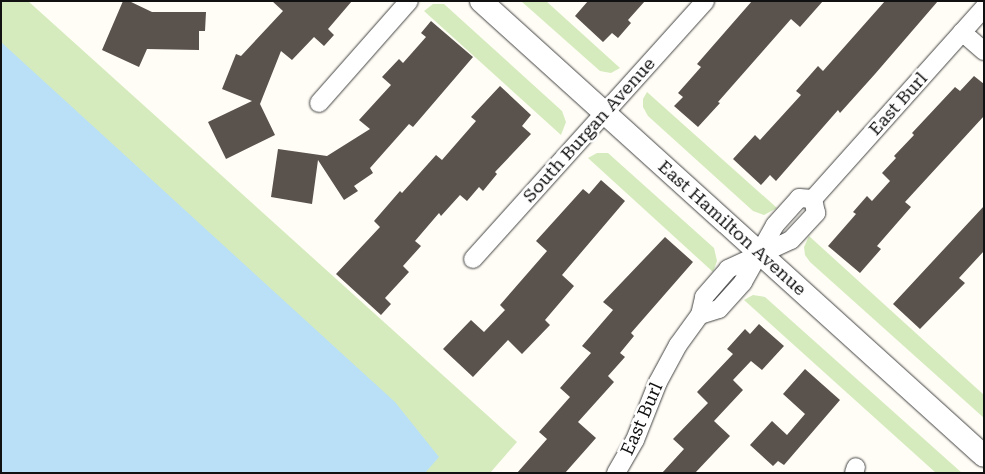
<!DOCTYPE html>
<style>
body{margin:0}
#map{position:relative;width:985px;height:474px;overflow:hidden;background:#fffdf5;font-family:"Roboto Serif",serif}
div>[style]{position:absolute}
[style*='--x']{left:calc(var(--x)*1px);top:calc(var(--y)*1px);width:calc(var(--w)*1px);rotate:calc(var(--a)*1deg)}
.green>*{inset:0;background:#d5ebbd}
.water>*{inset:0;background:#b9e0f7}
.building>*{inset:0;background:#5a524d}
.roads{filter:drop-shadow(0 0 1px #444) drop-shadow(0 0 1px #444)}
.minor>*{height:18px;margin:-9px;padding:0 9px;transform-origin:9px;border-radius:9px;background:#fff}
.tertiary>*{height:22px;margin:-11px;padding:0 11px;transform-origin:11px;border-radius:11px;background:#fff}
span{translate:-50% -50%;white-space:nowrap;text-align:center;line-height:1.15;-webkit-text-stroke:5px #fff;paint-order:stroke}
.street-label{font-size:18px;color:#111}
.frame{position:absolute;inset:0;border:2px solid #111;pointer-events:none}
</style>
<div id="map">
<div class="green">
<div style="clip-path:polygon(1px 1px,28px 1px,517px 442px,490px 473px,1px 473px)"></div>
<div style="clip-path:polygon(521px 1px,546px 1px,620px 68px,611px 73px,600px 71px)"></div>
<div style="clip-path:polygon(433px 4px,444px 4px,562px 111px,566px 122px,561px 135px,424px 11px)"></div>
<div style="clip-path:polygon(647px 92px,777px 208px,764px 215px,753px 211px,648px 116px,643px 107px,643px 99px)"></div>
<div style="clip-path:polygon(597px 153px,608px 153px,714px 248px,717px 261px,713px 272px,588px 158px)"></div>
<div style="clip-path:polygon(809px 236px,984px 395px,984px 418px,810px 262px,805px 255px,804px 247px)"></div>
<div style="clip-path:polygon(753px 295px,765px 297px,962px 473px,936px 473px,744px 300px)"></div>
</div>
<div class="water">
<div style="clip-path:polygon(1px 42px,395px 402px,439px 457px,425px 473px,1px 473px)"></div>
</div>
<div class="building">
<div style="clip-path:polygon(123px 1px,129px 1px,152px 12px,206px 12px,205px 31px,199px 31px,199px 50px,147px 49px,139px 67px,102px 50px)"></div>
<div style="clip-path:polygon(272px 1px,352px 1px,328px 29px,334px 35px,324px 46px,314px 37px,292px 60px,281px 51px,260px 104px,275px 135px,226px 159px,208px 122px,252px 101px,222px 89px,236px 54px,241px 56px,283px 11px)"></div>
<div style="clip-path:polygon(588px 1px,645px 1px,628px 20px,631px 23px,618px 38px,612px 33px,603px 42px,575px 16px)"></div>
<div style="clip-path:polygon(752px 1px,823px 1px,800px 27px,791px 19px,718px 102px,720px 103px,698px 127px,674px 106px,683px 97px,678px 93px,701px 67px,697px 64px)"></div>
<div style="clip-path:polygon(885px 1px,938px 1px,875px 74px,840px 113px,838px 110px,776px 181px,770px 175px,761px 185px,733px 159px,755px 135px,760px 140px,801px 95px,796px 91px,818px 66px,823px 71px)"></div>
<div style="clip-path:polygon(431px 21px,473px 57px,413px 127px,409px 124px,370px 168px,373px 173px,354px 186px,358px 191px,344px 200px,318px 160px,312px 204px,271px 197px,278px 149px,327px 156px,370px 129px,359px 120px,391px 85px,382px 77px,399px 59px,403px 63px,426px 37px,421px 33px)"></div>
<div style="clip-path:polygon(974px 76px,984px 84px,984px 116px,905px 202px,911px 207px,877px 246px,881px 249px,860px 273px,828px 246px,856px 214px,853px 212px,867px 196px,872px 201px,890px 181px,882px 173px,896px 158px,894px 156px,914px 135px,912px 133px,955px 87px,960px 91px)"></div>
<div style="clip-path:polygon(500px 86px,531px 115px,522px 126px,531px 134px,495px 172px,497px 174px,483px 191px,479px 187px,467px 201px,460px 195px,441px 216px,439px 213px,415px 241px,421px 246px,403px 266px,409px 272px,385px 298px,391px 304px,381px 315px,336px 274px,380px 227px,374px 221px,400px 191px,402px 193px,436px 155px,442px 160px,476px 121px,471px 117px)"></div>
<div style="clip-path:polygon(601px 180px,625px 201px,562px 275px,574px 286px,545px 320px,550px 325px,522px 354px,508px 340px,473px 377px,443px 349px,471px 320px,484px 332px,505px 310px,500px 305px,547px 251px,536px 241px,583px 189px,589px 194px)"></div>
<div style="clip-path:polygon(984px 206px,984px 251px,959px 278px,965px 283px,920px 329px,893px 304px)"></div>
<div style="clip-path:polygon(665px 237px,693px 262px,631px 333px,634px 336px,620px 353px,625px 357px,608px 376px,614px 382px,578px 422px,596px 438px,565px 473px,517px 473px,547px 439px,539px 432px,570px 397px,560px 388px,591px 353px,582px 346px,613px 310px,603px 302px)"></div>
<div style="clip-path:polygon(759px 324px,784px 346px,762px 370px,751px 361px,733px 380px,743px 390px,714px 421px,730px 436px,695px 473px,662px 473px,684px 449px,673px 439px,708px 403px,697px 392px,733px 354px,727px 349px,745px 329px,750px 334px)"></div>
<div style="clip-path:polygon(805px 369px,840px 400px,784px 465px,778px 461px,773px 466px,750px 445px,772px 421px,787px 435px,805px 414px,783px 394px)"></div>
</div>
<div class="roads">
<div class="minor">
<div style="--x:962;--y:32;--w:29;--a:41"></div>
<div style="--x:319;--y:103;--w:136;--a:-48.6"></div>
<div style="--x:813;--y:199;--w:256;--a:-48.2"></div>
<div style="--x:473;--y:259;--w:347;--a:-48"></div>
<div style="--x:700;--y:315;--w:20;--a:-18"></div>
<div style="--x:719;--y:309;--w:36;--a:-48"></div>
<div style="--x:743;--y:282;--w:65;--a:-60.7"></div>
<div style="--x:775;--y:225;--w:36;--a:-48"></div>
<div style="--x:799;--y:198;--w:14;--a:4"></div>
<div style="--x:616;--y:473;--w:38;--a:-60"></div>
<div style="--x:635;--y:440;--w:62;--a:-68.4"></div>
<div style="--x:658;--y:382;--w:42;--a:-61.6"></div>
<div style="--x:678;--y:345;--w:37;--a:-54"></div>
<div style="--x:700;--y:315;--w:18;--a:-77"></div>
<div style="--x:704;--y:297;--w:37;--a:-49"></div>
<div style="--x:728;--y:269;--w:69;--a:-24.7"></div>
<div style="--x:791;--y:240;--w:37;--a:-47"></div>
<div style="--x:816;--y:213;--w:14;--a:-102"></div>
<div style="--x:854;--y:473;--w:6;--a:-72"></div>
</div>
<div class="tertiary">
<div style="--x:481;--y:1;--w:678;--a:42.13"></div>
</div>
</div>
<div class="street-label">
<span style="left:898px;top:104px;rotate:-48deg">East Burl</span>
<span style="left:589px;top:130px;rotate:-48deg">South Burgan Avenue</span>
<span style="left:732px;top:228px;rotate:42deg">East Hamilton Avenue</span>
<span style="left:642px;top:419px;rotate:-66deg">East Burl</span>
</div>
<div class="frame"></div>
</div>
